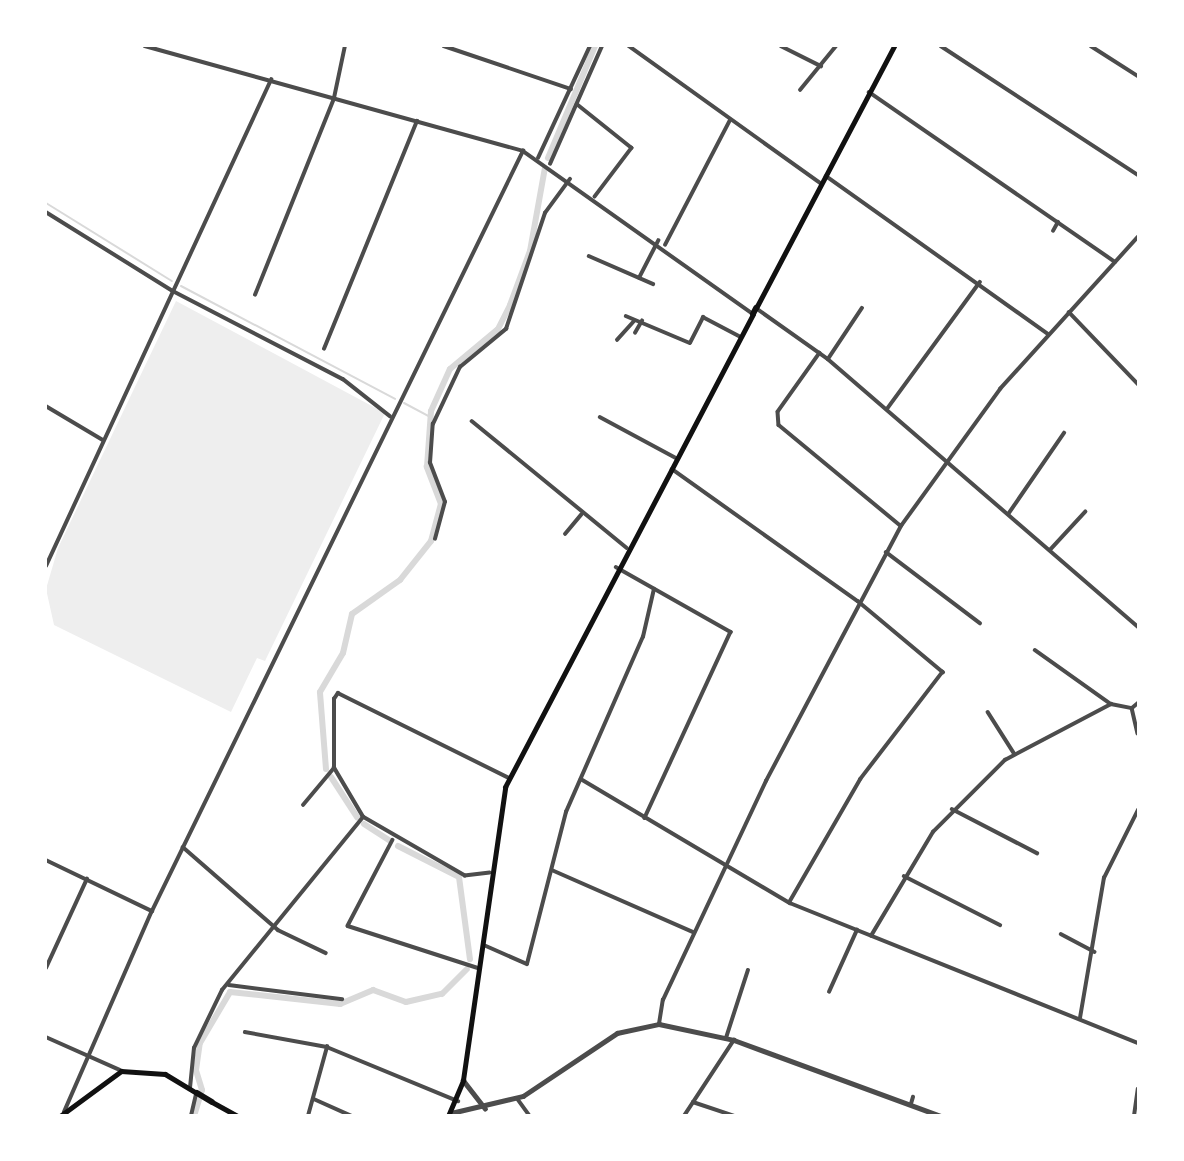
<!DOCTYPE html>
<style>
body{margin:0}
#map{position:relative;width:1184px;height:1161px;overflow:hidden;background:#fff;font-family:Lato,sans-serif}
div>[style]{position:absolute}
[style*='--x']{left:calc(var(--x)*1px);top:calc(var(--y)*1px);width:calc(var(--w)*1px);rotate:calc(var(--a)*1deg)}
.green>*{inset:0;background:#eee}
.stream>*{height:2px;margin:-1px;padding:0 1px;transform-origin:1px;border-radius:1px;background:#d9d9d9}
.canal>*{height:6px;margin:-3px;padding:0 3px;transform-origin:3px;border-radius:3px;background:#d9d9d9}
.minor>*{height:3.5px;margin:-1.75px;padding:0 1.75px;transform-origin:1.75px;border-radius:1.75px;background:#4c4c4c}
.tertiary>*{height:4.5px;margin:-2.25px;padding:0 2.25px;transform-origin:2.25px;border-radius:2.25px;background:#4c4c4c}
.secondary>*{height:5px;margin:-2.5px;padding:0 2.5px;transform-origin:2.5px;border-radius:2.5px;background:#111}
.primary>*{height:6px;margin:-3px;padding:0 3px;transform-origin:3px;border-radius:3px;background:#111}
span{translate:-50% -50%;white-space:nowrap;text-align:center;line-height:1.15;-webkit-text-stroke:6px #fff;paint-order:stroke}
.frame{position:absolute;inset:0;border:47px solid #fff;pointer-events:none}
</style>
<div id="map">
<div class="green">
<div style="clip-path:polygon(176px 301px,385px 413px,265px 661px,257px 658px,231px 712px,54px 625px,46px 589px,58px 548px)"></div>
</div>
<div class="stream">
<div style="--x:46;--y:203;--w:148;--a:31.8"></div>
<div style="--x:181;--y:286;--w:242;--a:27.8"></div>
<div style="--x:404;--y:403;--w:30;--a:28"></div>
</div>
<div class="canal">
<div style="--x:548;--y:158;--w:121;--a:-67.2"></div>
<div style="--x:326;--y:769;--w:77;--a:-94.5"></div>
<div style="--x:320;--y:692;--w:45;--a:-59.5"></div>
<div style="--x:343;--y:653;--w:40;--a:-77"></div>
<div style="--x:352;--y:614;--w:59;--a:-35.3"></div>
<div style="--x:400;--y:580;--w:50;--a:-51.5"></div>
<div style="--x:431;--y:541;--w:38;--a:-75"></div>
<div style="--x:441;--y:504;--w:40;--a:-111"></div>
<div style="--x:427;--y:467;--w:56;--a:-85.9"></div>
<div style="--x:431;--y:411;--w:46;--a:-65.7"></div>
<div style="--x:450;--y:369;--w:62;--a:-39.8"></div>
<div style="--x:498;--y:329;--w:27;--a:-63"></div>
<div style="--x:510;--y:305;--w:58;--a:-69.7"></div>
<div style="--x:530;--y:251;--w:84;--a:-79.8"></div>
<div style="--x:331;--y:777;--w:48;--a:57"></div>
<div style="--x:364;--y:824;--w:30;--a:33"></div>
<div style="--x:398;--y:846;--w:68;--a:26.9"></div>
<div style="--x:459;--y:877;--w:83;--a:82.4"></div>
<div style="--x:194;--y:1116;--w:27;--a:-73"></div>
<div style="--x:202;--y:1090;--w:21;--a:-107"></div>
<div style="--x:196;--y:1070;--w:27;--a:-82"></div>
<div style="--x:200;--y:1043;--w:59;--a:-59.5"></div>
<div style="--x:230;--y:992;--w:111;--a:6.2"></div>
<div style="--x:340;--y:1004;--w:36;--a:-23"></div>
<div style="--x:373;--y:990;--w:35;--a:20"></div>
<div style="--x:406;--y:1002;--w:37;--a:-13"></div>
<div style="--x:442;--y:994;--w:35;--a:-45"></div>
</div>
<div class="minor">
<div style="--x:145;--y:46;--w:392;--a:15.5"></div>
<div style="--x:523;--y:151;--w:281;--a:35.3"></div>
<div style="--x:444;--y:46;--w:134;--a:18.7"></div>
<div style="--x:629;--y:46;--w:237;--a:35.6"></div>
<div style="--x:781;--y:46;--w:45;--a:26.6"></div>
<div style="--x:941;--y:46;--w:235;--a:33.2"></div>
<div style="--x:1091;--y:46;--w:56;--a:32.6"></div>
<div style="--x:800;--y:90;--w:57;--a:-50.7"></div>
<div style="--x:869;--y:92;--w:299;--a:34.6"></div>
<div style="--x:577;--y:104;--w:70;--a:38.7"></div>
<div style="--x:632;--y:148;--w:61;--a:127.1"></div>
<div style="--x:538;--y:158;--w:123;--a:-65.1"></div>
<div style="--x:550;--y:164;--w:129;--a:-66.2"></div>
<div style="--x:826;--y:176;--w:272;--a:35.4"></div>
<div style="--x:46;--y:212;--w:150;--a:31.9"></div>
<div style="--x:173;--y:291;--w:191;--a:27.4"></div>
<div style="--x:343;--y:379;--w:60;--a:38.2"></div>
<div style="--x:1053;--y:231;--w:10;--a:-61"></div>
<div style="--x:665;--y:245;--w:141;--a:-62.5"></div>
<div style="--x:589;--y:256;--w:70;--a:23.6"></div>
<div style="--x:639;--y:278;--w:42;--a:-62.8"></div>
<div style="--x:255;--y:295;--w:212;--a:-68.1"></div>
<div style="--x:334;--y:98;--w:53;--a:-78.1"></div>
<div style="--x:756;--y:308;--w:88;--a:35.3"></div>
<div style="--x:828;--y:359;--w:410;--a:40.8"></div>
<div style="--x:1069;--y:312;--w:100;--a:46.2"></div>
<div style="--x:626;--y:316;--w:69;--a:22.9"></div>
<div style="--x:690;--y:343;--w:29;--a:-63"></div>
<div style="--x:703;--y:317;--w:43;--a:27.8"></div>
<div style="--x:635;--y:333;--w:14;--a:-60"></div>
<div style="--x:617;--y:340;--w:25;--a:-48"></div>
<div style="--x:324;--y:349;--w:246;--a:-67.8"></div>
<div style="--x:820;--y:353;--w:72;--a:125.4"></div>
<div style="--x:778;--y:412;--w:13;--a:86"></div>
<div style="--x:779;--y:425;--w:158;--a:39.6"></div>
<div style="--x:828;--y:359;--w:61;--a:-56.3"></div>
<div style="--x:46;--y:406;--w:66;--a:30.8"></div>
<div style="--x:887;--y:409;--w:157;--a:-53.8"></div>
<div style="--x:600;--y:417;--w:86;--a:28.3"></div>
<div style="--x:472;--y:421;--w:200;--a:39.3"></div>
<div style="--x:672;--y:469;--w:228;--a:35.4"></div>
<div style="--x:858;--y:601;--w:111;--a:39.9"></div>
<div style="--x:943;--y:672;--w:135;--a:127.5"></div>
<div style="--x:861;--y:779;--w:142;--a:120"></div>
<div style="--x:1009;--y:513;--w:97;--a:-55.5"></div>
<div style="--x:565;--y:534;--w:25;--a:-50"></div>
<div style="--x:435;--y:539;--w:38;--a:-75"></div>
<div style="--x:445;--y:502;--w:42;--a:-111"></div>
<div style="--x:430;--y:463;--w:39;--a:-86"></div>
<div style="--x:433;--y:424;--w:63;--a:-64.7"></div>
<div style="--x:460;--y:367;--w:60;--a:-39.6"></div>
<div style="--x:506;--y:329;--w:122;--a:-71.4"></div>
<div style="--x:545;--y:213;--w:42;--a:-53.7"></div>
<div style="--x:1050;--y:550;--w:52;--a:-47.4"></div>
<div style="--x:886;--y:552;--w:118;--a:37.1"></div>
<div style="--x:46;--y:566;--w:536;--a:-65.16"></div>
<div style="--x:616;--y:567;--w:132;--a:29.5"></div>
<div style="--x:731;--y:632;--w:205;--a:114.8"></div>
<div style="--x:1035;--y:650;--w:93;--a:35.4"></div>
<div style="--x:1132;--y:708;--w:26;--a:77"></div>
<div style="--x:1132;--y:708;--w:8;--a:-40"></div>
<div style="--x:988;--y:712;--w:49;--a:57.6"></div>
<div style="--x:581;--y:779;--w:243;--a:30.7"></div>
<div style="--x:790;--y:903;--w:375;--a:21.9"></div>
<div style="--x:303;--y:805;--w:48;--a:-50"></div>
<div style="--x:952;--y:809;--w:96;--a:27.4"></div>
<div style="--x:393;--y:840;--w:97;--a:117.6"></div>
<div style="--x:348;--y:926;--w:137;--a:17.9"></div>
<div style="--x:183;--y:847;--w:126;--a:41.1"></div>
<div style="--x:278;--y:930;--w:53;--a:25.6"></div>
<div style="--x:46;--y:860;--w:118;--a:25.7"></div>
<div style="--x:552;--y:870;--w:154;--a:23.7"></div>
<div style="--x:490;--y:873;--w:25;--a:173"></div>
<div style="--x:465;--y:876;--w:118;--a:-150"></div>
<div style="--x:363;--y:817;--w:57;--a:-120.6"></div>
<div style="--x:334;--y:768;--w:69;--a:-90"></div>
<div style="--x:334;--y:699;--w:7;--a:-56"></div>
<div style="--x:338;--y:693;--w:191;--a:26.4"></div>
<div style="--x:904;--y:876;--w:108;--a:27"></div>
<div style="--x:1061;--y:934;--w:38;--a:28"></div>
<div style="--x:871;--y:936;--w:121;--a:-59.2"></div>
<div style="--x:933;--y:832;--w:102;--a:-45"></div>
<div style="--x:1005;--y:760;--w:120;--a:-27.8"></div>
<div style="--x:1111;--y:704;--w:21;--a:11"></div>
<div style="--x:484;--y:945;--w:47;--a:23.8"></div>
<div style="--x:527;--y:964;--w:157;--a:-75.6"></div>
<div style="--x:566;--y:812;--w:191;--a:-66.3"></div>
<div style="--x:643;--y:637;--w:49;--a:-77.1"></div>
<div style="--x:46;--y:968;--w:98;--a:-65.3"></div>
<div style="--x:229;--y:985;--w:114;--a:7.1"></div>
<div style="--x:829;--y:992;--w:68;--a:-65.7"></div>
<div style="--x:1080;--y:1018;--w:142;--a:-80.3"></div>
<div style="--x:1104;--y:878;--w:76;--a:-63.4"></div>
<div style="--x:659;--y:1024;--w:24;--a:-81"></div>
<div style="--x:663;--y:1000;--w:242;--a:-64.8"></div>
<div style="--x:766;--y:781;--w:289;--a:-62.1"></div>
<div style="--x:901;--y:526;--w:169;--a:-54.1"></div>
<div style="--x:1000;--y:389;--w:205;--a:-47.8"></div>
<div style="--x:245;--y:1032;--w:83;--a:10.4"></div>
<div style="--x:327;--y:1047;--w:142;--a:22.4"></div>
<div style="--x:46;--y:1037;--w:81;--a:24"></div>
<div style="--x:726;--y:1038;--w:71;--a:-72.1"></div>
<div style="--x:190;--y:1088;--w:40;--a:-84.3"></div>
<div style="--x:194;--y:1048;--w:64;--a:-64.2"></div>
<div style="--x:222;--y:990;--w:223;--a:-50.8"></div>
<div style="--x:517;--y:1098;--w:22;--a:54"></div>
<div style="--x:314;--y:1099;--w:42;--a:24.1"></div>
<div style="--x:693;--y:1102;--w:44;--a:18.4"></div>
<div style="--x:911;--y:1104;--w:7;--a:-74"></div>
<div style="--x:64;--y:1112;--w:219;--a:-66.4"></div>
<div style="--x:152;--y:911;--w:846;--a:-63.98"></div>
<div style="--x:191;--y:1116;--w:23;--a:-77"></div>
<div style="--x:308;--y:1116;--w:72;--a:-74.6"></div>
<div style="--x:684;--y:1116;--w:91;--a:-56.7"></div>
<div style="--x:1134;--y:1116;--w:27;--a:-82"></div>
</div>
<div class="tertiary">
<div style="--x:463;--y:1080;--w:36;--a:52"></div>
<div style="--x:451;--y:1113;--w:74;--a:-13.3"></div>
<div style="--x:523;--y:1096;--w:113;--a:-33.8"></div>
<div style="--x:617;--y:1033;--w:43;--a:-12.1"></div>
<div style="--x:659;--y:1024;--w:77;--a:12"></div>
<div style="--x:734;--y:1040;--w:221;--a:20.2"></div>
</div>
<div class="secondary">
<div style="--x:756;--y:308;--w:296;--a:-62.2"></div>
<div style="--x:212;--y:1102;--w:29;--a:29"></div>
<div style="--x:60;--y:1116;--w:76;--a:-36.4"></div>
<div style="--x:121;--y:1071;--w:44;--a:3.9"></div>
<div style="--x:165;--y:1074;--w:37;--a:31"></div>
<div style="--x:448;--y:1116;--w:39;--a:-67"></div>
<div style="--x:463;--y:1080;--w:296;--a:-81.8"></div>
<div style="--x:505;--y:787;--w:534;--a:-62.33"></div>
</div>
<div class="primary">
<div style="--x:753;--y:314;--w:7;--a:-63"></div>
<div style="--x:197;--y:1093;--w:17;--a:31"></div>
</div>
<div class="frame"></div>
</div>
